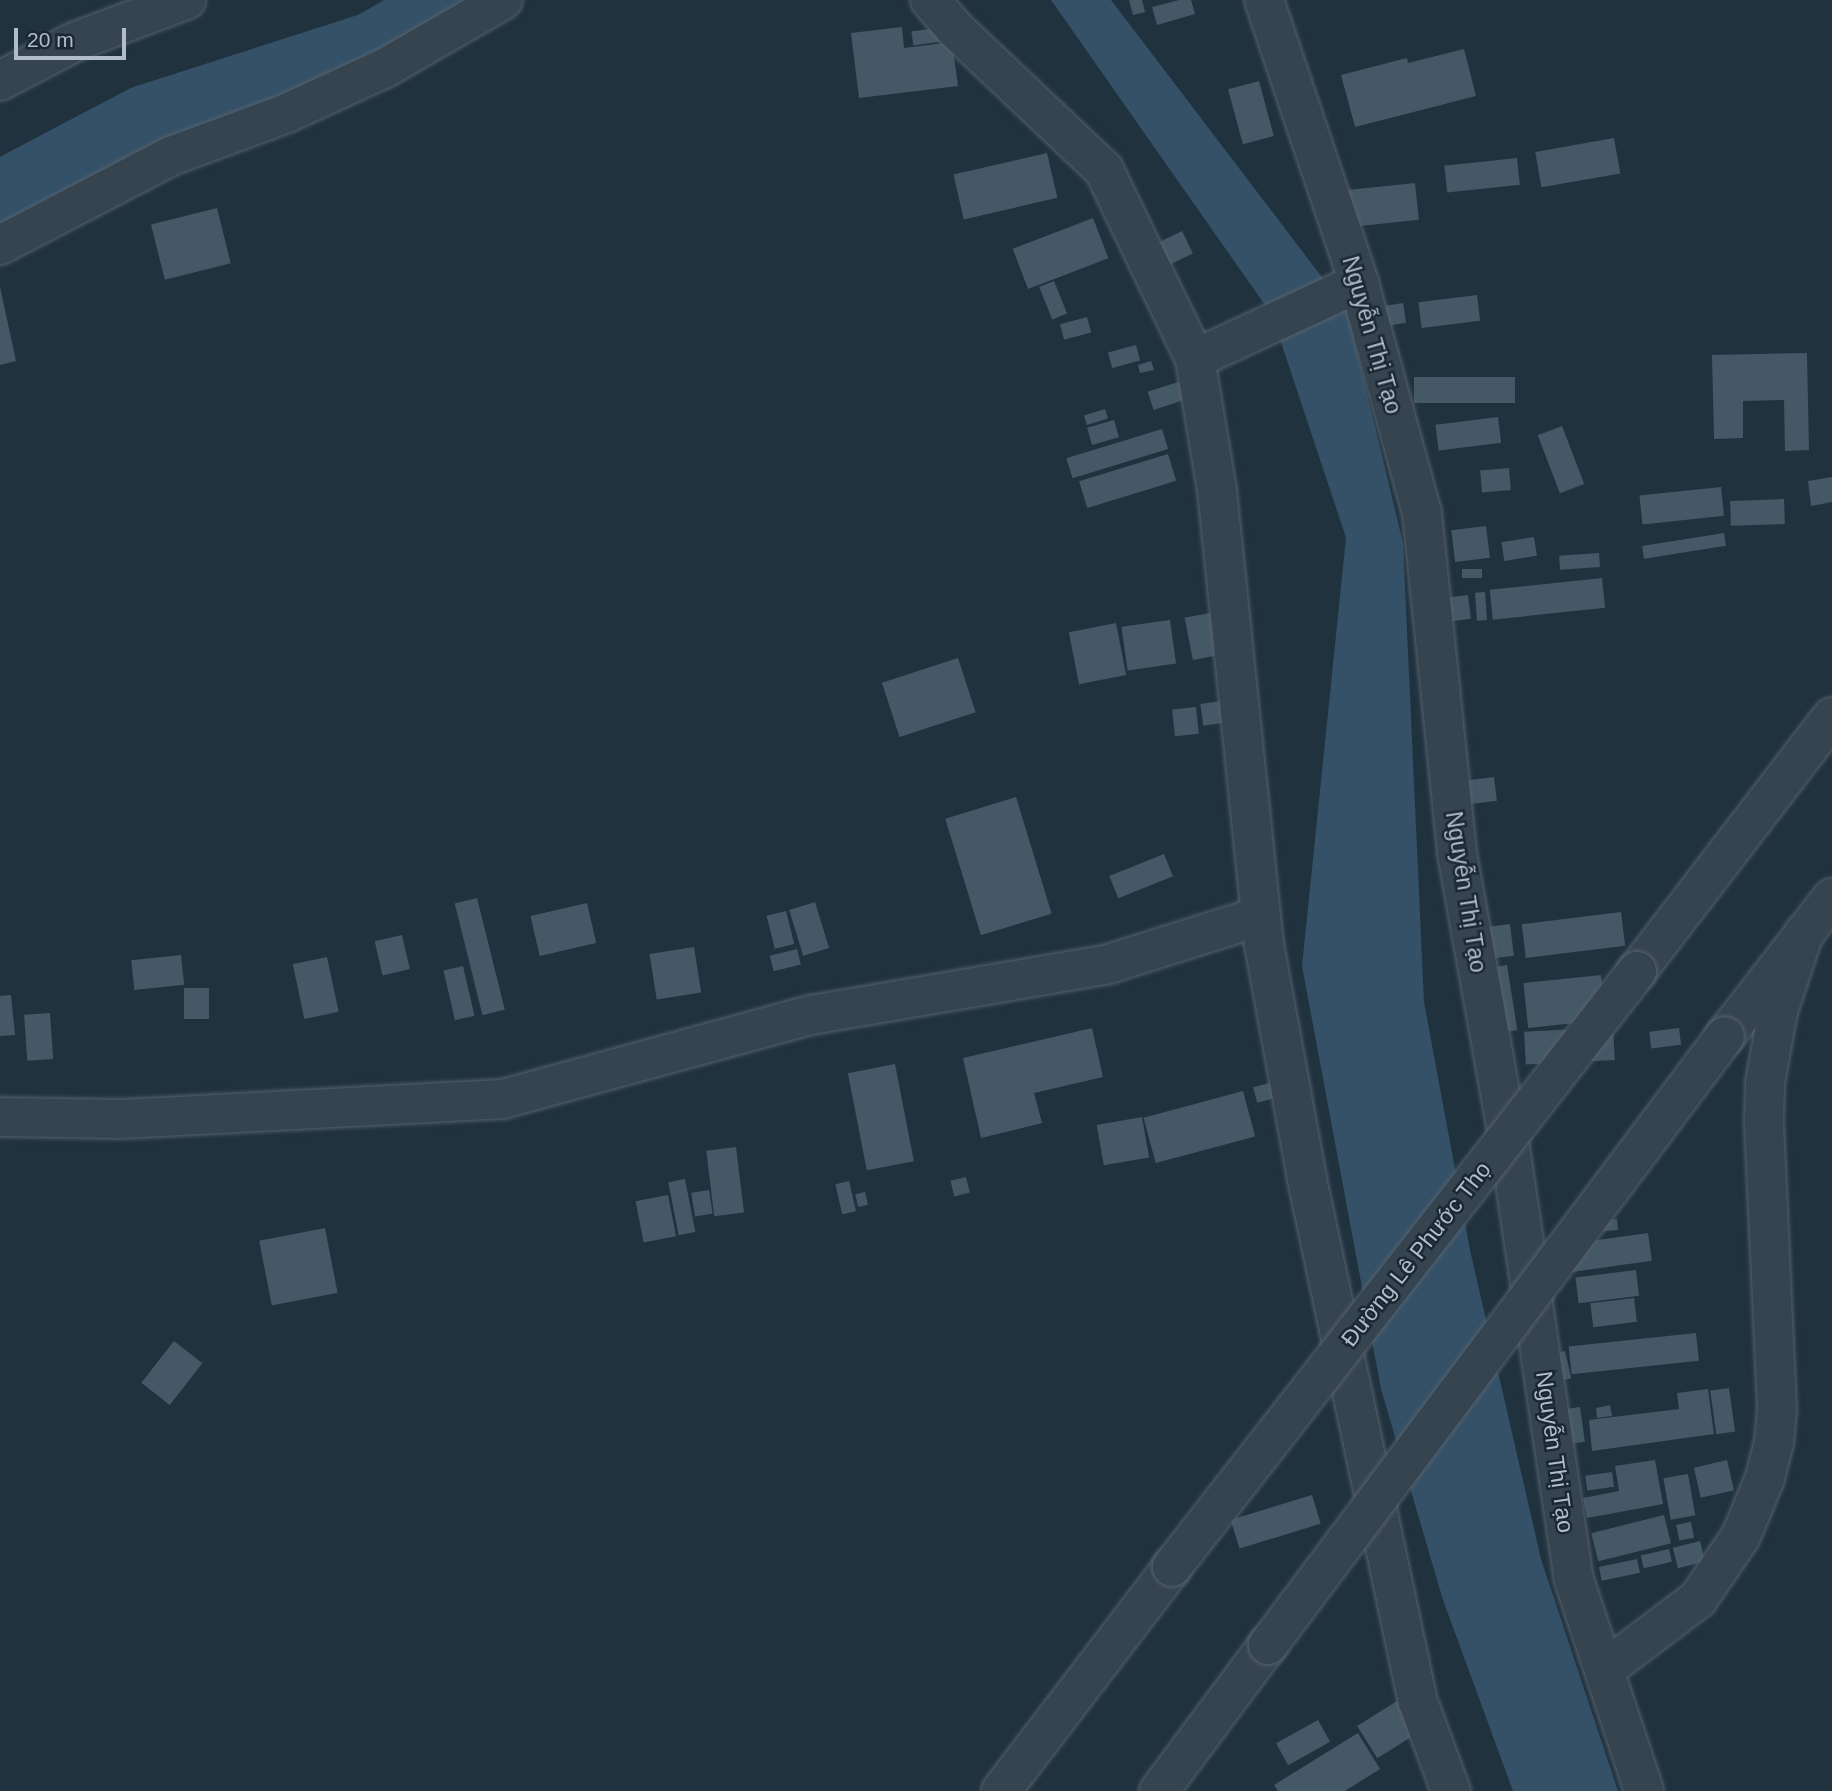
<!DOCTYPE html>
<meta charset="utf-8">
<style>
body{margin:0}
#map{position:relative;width:1832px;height:1791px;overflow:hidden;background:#21323f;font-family:Helvetica,sans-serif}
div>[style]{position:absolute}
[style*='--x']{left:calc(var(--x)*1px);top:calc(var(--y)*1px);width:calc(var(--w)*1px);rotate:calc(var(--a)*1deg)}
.water>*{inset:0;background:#345168}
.river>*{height:66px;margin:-33px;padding:0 33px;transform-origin:33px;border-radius:33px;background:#345168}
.building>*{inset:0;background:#455865;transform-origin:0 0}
.roads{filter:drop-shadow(0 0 2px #54616d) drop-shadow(0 0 2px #54616d)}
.minor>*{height:38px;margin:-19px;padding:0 19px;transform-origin:19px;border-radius:19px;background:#36444f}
.bridges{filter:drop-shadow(0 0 2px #54616d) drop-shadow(0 0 2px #54616d)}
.minor-bridge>*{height:38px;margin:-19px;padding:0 19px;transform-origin:19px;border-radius:19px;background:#36444f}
span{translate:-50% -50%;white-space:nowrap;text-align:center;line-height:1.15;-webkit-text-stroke:5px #1b2834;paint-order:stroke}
.street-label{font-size:23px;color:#b1beca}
.scale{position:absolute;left:14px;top:28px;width:112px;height:32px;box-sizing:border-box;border:4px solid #b1beca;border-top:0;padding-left:9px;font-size:21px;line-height:24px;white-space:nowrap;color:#b1beca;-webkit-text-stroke:5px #1b2834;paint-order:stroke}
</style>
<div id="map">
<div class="water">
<div style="clip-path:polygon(1051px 0,1111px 0,1347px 310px,1403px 543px,1424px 1002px,1470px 1250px,1541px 1559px,1618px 1791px,1513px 1791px,1443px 1600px,1381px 1389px,1302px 966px,1346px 538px,1272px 315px)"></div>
</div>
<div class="river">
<div style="--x:0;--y:194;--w:164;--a:-27.7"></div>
<div style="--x:145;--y:118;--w:238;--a:-17.8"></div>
<div style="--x:372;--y:45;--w:90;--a:-30"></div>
</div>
<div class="building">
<div style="clip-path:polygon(1129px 0,1142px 0,1145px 12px,1133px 15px)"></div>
<div style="clip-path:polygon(1179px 0,1191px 0,1195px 14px,1157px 25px,1152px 7px)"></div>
<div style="left:951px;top:26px;width:14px;height:40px;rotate:82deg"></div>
<div style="clip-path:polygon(902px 27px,904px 48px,952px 42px,958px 86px,859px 98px,851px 33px)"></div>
<div style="clip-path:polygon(1464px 49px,1476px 96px,1355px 127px,1341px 75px,1407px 58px,1408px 63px)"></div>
<div style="left:1259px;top:81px;width:57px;height:32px;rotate:75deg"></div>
<div style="left:1614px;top:138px;width:36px;height:80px;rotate:80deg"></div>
<div style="left:1047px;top:153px;width:46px;height:96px;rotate:77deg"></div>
<div style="left:1517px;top:158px;width:27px;height:73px;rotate:84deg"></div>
<div style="left:1415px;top:183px;width:37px;height:68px;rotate:84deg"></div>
<div style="left:217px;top:208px;width:57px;height:68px;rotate:76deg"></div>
<div style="left:1093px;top:218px;width:43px;height:86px;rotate:69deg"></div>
<div style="left:1182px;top:231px;width:25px;height:31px;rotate:64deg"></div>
<div style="left:1054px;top:281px;width:35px;height:16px;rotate:68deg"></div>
<div style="clip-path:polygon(0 287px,16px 361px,0 365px)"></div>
<div style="left:1477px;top:295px;width:26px;height:59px;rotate:83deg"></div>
<div style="left:1403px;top:303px;width:20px;height:26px;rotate:81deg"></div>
<div style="left:1087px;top:317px;width:16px;height:28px;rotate:75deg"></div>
<div style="left:1136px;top:345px;width:16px;height:29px;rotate:75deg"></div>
<div style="clip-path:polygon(1807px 353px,1809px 450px,1785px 451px,1784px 400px,1743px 401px,1743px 438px,1714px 439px,1712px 355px)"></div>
<div style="clip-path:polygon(1151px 361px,1154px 370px,1140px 373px,1138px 365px)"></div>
<div style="left:1414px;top:377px;width:101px;height:26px"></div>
<div style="left:1181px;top:381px;width:19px;height:35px;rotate:72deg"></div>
<div style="left:1105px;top:409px;width:10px;height:22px;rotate:73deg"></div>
<div style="left:1498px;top:417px;width:26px;height:63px;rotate:83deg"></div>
<div style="left:1114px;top:420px;width:18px;height:28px;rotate:74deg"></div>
<div style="left:1562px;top:426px;width:62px;height:26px;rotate:69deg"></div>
<div style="left:1162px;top:429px;width:21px;height:100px;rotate:73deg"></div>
<div style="left:1168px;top:454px;width:28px;height:93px;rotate:73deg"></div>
<div style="left:1509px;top:468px;width:22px;height:29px;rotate:85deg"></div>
<div style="clip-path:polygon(1832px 477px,1832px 502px,1811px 506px,1808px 481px)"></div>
<div style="left:1721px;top:487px;width:29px;height:82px;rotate:84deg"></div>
<div style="left:1784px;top:499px;width:25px;height:54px;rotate:88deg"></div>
<div style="left:1486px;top:526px;width:32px;height:35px;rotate:83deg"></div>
<div style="left:1724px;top:533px;width:13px;height:83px;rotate:81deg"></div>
<div style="left:1534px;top:537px;width:19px;height:33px;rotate:81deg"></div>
<div style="left:1599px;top:553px;width:14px;height:40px;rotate:86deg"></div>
<div style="left:1482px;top:569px;width:9px;height:20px;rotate:90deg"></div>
<div style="left:1602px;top:578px;width:30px;height:113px;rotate:84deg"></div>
<div style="left:1485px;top:592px;width:28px;height:10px;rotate:86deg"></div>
<div style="left:1468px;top:595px;width:24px;height:21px;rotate:83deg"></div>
<div style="left:1220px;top:611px;width:43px;height:36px;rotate:79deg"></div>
<div style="left:1170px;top:620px;width:44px;height:49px;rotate:82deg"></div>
<div style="left:1116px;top:623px;width:53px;height:48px;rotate:79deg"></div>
<div style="left:958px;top:658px;width:57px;height:80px;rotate:72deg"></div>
<div style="left:1228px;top:700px;width:22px;height:28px;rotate:82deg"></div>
<div style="left:1196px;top:707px;width:27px;height:24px;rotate:84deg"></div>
<div style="left:1494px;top:777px;width:24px;height:34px;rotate:83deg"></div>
<div style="left:1016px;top:797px;width:122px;height:74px;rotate:73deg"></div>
<div style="left:1164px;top:854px;width:24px;height:59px;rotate:68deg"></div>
<div style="left:477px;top:898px;width:115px;height:23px;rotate:76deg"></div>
<div style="left:815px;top:902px;width:48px;height:27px;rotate:73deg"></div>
<div style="left:587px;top:903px;width:41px;height:58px;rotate:77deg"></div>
<div style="left:786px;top:911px;width:34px;height:20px;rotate:76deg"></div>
<div style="left:1621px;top:912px;width:34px;height:100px;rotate:83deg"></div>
<div style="left:1510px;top:924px;width:32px;height:36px;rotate:83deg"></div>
<div style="left:402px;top:935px;width:35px;height:28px;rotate:77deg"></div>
<div style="left:694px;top:947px;width:46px;height:45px;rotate:81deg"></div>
<div style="left:797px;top:949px;width:16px;height:28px;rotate:76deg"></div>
<div style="left:181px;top:955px;width:30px;height:50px;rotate:84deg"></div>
<div style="left:327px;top:957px;width:56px;height:35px;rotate:78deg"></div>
<div style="left:1507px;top:965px;width:66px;height:20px;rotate:81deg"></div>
<div style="left:463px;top:966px;width:51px;height:20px;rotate:77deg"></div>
<div style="left:1601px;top:975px;width:45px;height:78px;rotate:84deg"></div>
<div style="left:184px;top:988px;width:25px;height:31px"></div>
<div style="clip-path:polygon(11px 995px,15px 1035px,0 1036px,0 996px)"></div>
<div style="left:50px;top:1013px;width:46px;height:26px;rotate:86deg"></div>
<div style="left:1613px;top:1027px;width:33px;height:89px;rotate:87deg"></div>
<div style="clip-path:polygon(1092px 1028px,1103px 1077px,1034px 1093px,1042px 1123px,981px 1138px,963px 1058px)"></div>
<div style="left:1679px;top:1028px;width:17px;height:30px;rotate:83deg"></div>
<div style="left:895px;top:1064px;width:99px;height:48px;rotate:79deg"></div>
<div style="left:1284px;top:1079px;width:16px;height:32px;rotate:75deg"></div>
<div style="left:1243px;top:1091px;width:47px;height:103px;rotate:75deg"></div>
<div style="left:1142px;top:1117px;width:41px;height:46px;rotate:80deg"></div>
<div style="left:736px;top:1147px;width:66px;height:30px;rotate:83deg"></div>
<div style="left:966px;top:1177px;width:16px;height:16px;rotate:76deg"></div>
<div style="left:685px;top:1179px;width:54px;height:17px;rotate:79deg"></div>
<div style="left:849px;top:1181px;width:31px;height:14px;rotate:77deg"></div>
<div style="left:709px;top:1190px;width:24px;height:18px;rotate:81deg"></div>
<div style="left:865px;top:1192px;width:13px;height:10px;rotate:77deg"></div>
<div style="left:668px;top:1195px;width:42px;height:33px;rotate:79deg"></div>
<div style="left:1617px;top:1219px;width:11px;height:23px;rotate:85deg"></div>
<div style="left:325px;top:1228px;width:66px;height:67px;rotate:79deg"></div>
<div style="left:1648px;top:1233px;width:28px;height:94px;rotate:82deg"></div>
<div style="left:1636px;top:1270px;width:26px;height:61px;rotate:83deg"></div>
<div style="left:1634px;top:1298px;width:24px;height:44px;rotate:83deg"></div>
<div style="left:1696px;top:1333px;width:28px;height:128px;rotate:84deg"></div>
<div style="left:174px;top:1341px;width:36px;height:53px;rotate:38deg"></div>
<div style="left:1565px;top:1351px;width:28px;height:12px;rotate:77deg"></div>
<div style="left:1729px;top:1388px;width:44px;height:19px;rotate:82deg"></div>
<div style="clip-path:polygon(1708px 1389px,1714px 1434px,1592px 1451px,1589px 1420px,1679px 1409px,1677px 1393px)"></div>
<div style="clip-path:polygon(1610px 1405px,1612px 1416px,1597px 1418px,1596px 1408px)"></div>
<div style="left:1580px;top:1407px;width:35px;height:18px;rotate:82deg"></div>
<div style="clip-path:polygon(1655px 1460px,1663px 1504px,1587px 1518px,1583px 1498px,1619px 1491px,1615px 1466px)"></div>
<div style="left:1727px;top:1460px;width:31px;height:34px;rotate:77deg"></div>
<div style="left:1612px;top:1472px;width:15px;height:27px;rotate:82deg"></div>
<div style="left:1688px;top:1474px;width:42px;height:25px;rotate:80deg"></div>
<div style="left:1312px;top:1495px;width:30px;height:85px;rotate:73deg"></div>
<div style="left:1664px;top:1515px;width:29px;height:75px;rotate:76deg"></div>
<div style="left:1691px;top:1522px;width:16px;height:15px;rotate:79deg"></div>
<div style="left:1700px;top:1541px;width:21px;height:28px;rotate:76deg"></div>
<div style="left:1669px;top:1549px;width:13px;height:29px;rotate:77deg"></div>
<div style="left:1637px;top:1559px;width:14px;height:39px;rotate:78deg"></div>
<div style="left:1397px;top:1701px;width:38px;height:47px;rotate:58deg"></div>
<div style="left:1318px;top:1720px;width:25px;height:48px;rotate:61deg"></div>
<div style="clip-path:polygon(1358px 1733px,1380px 1769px,1345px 1791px,1278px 1791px,1274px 1785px)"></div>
</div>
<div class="roads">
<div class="minor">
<div style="--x:930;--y:0;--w:37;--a:49"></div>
<div style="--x:954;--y:28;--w:207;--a:43.4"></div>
<div style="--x:1104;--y:170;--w:210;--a:64.3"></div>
<div style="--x:1195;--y:359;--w:133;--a:80.5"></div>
<div style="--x:1217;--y:490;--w:456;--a:84.1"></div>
<div style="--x:1264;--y:944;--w:239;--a:79.6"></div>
<div style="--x:1307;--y:1179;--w:535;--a:78.02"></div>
<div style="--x:1418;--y:1702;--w:95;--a:69.7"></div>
<div style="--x:1264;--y:0;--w:299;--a:71.4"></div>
<div style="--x:1359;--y:283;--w:238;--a:74.7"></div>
<div style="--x:1422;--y:513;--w:342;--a:84.1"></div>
<div style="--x:1457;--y:853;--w:293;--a:79.8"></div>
<div style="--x:1509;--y:1141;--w:441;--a:81.6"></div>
<div style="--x:1573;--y:1577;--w:225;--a:71.6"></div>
<div style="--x:0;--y:81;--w:84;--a:-27.8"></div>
<div style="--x:74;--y:42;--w:120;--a:-20.6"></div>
<div style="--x:0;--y:245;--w:193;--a:-27.5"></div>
<div style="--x:171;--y:156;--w:124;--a:-20.3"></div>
<div style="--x:287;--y:113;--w:108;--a:-24.7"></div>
<div style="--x:385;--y:68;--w:136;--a:-30"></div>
<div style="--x:1195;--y:359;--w:181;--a:-24.9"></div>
<div style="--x:1637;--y:971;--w:320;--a:-52.5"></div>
<div style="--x:1725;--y:1036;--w:175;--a:-52.2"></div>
<div style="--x:0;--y:1117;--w:122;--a:0.9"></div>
<div style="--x:122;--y:1119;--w:382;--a:-3"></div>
<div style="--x:503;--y:1099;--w:319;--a:-15.3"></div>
<div style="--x:811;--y:1015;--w:302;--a:-9.7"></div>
<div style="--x:1109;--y:964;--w:159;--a:-17.5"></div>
<div style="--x:1604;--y:1670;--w:118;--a:-37.1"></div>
<div style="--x:1698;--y:1599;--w:76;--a:-55.7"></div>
<div style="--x:1741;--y:1536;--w:63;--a:-67.5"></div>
<div style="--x:1765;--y:1478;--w:36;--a:-76"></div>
<div style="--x:1774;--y:1443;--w:34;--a:-85"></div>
<div style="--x:1777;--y:1409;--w:291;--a:-92.6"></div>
<div style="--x:1764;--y:1118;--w:35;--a:-88"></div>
<div style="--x:1765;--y:1083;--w:73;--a:-79.8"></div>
<div style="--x:1778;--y:1011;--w:82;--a:-71.6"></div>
<div style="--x:1001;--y:1791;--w:282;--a:-52.6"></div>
<div style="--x:1159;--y:1791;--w:182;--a:-53.3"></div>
</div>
</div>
<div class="bridges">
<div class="minor-bridge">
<div style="--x:1172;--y:1567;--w:756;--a:-52.04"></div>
<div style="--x:1268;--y:1645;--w:761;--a:-53.12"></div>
</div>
</div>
<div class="street-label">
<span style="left:1372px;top:335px;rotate:74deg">Nguyễn Thị Tạo</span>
<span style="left:1466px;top:892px;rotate:81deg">Nguyễn Thị Tạo</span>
<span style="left:1416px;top:1254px;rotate:-52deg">Đường Lê Phước Thọ</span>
<span style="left:1555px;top:1452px;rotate:82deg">Nguyễn Thị Tạo</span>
</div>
<div class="scale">20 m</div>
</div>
